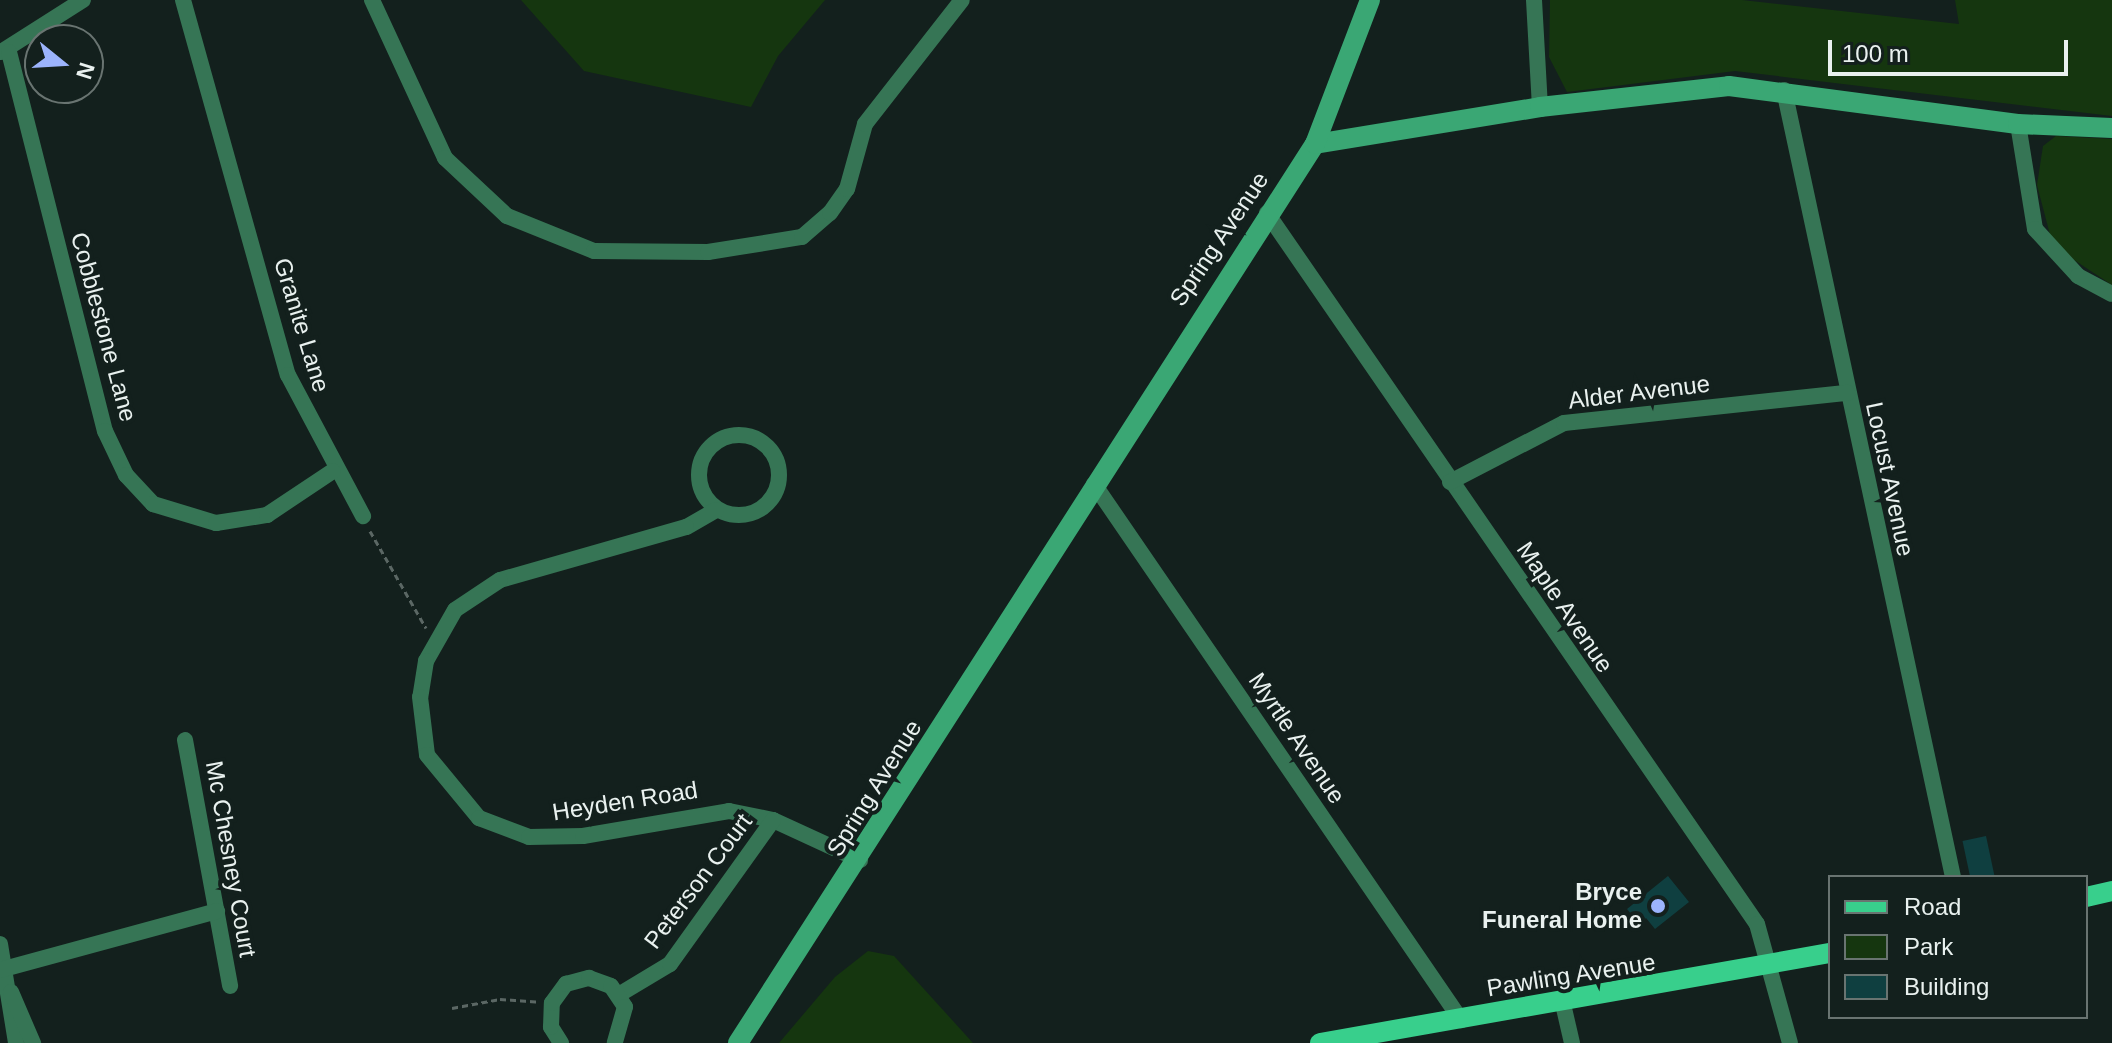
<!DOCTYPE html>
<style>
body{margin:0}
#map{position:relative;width:2112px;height:1043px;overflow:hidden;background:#13201d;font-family:Arial,sans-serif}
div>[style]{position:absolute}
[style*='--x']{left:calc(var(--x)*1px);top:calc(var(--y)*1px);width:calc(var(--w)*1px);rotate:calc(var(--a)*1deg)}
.green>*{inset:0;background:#15360f}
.building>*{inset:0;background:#0f3f40;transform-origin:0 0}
.path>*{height:3px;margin-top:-1.5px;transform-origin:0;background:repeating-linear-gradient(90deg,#5b6764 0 6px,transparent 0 10px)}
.street>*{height:16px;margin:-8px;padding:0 8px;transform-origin:8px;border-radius:8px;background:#367555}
.street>.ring{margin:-8px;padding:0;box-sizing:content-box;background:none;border:16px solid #367555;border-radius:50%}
.secondary>*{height:20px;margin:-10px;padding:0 10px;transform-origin:10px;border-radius:10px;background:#3aa774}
.primary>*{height:20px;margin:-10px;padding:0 10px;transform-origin:10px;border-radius:10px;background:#38cf8c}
.dots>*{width:22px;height:22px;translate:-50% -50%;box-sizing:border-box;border:4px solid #13201d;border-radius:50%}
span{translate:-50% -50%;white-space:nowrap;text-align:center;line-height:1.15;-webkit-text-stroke:8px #13201d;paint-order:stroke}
.street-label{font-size:24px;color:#e9f1ef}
.poi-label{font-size:24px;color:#e9f1ef;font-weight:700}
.right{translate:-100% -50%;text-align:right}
.legend{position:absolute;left:1828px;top:875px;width:260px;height:144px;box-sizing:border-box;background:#13201d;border:2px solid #697471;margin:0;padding:10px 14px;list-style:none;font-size:24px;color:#e9f1ef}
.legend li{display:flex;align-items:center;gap:16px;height:40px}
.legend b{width:40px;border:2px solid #697471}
.north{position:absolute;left:24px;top:24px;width:80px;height:80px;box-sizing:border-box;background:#13201d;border:2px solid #697471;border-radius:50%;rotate:108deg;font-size:22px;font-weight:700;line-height:32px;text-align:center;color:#e9f1ef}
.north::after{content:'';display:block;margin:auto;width:28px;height:36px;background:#9cb4fd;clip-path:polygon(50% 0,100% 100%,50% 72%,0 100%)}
.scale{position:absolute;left:1828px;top:40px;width:240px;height:36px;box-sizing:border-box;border:4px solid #e9f1ef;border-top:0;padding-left:10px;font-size:24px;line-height:28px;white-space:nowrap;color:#e9f1ef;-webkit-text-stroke:6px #13201d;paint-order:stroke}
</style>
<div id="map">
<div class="green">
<div style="clip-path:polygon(521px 0,825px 0,778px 56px,751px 107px,584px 71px)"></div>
<div style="clip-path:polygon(1550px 0,1742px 0,1959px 24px,1955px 0,2112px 0,2112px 116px,1735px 71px,1567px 92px,1549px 57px)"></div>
<div style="clip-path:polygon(2056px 136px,2112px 139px,2112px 285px,2053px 246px,2037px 185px,2043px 146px)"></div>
<div style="clip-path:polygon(868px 951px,894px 956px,973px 1043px,779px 1043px,835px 977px)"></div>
</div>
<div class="building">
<div style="left:1986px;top:836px;width:42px;height:24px;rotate:78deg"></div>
<div style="clip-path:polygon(1668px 876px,1689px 902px,1655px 929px,1646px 918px,1639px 924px,1627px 909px)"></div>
</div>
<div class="path">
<div style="--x:370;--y:531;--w:112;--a:60"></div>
<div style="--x:452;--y:1008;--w:49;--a:-10.6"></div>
<div style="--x:500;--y:999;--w:39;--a:4"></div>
</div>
<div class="street">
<div style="--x:183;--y:0;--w:389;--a:74.4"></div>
<div style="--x:288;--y:375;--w:160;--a:62"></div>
<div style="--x:372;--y:0;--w:174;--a:65.2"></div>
<div style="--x:445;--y:158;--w:85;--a:43.1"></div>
<div style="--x:507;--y:216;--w:94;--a:21.9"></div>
<div style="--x:594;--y:251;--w:114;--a:0.5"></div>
<div style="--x:708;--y:252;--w:95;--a:-9.1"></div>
<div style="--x:802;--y:237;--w:37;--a:-41"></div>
<div style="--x:830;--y:213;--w:29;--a:-55"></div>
<div style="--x:847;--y:189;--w:67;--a:-74.5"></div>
<div style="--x:865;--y:124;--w:157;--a:-52"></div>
<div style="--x:1534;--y:0;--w:107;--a:86.8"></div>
<div style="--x:1;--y:52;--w:97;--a:-32.4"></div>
<div style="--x:9;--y:52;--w:391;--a:75.8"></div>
<div style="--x:105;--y:431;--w:49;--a:64.5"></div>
<div style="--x:126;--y:475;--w:40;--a:47"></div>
<div style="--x:153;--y:504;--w:66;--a:16.8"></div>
<div style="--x:216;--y:523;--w:52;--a:-8.9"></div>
<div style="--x:267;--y:515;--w:79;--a:-33.7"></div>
<div style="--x:1784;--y:90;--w:805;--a:77.88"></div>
<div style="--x:2018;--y:124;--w:106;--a:80.8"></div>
<div style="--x:2035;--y:229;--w:64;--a:47.5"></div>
<div style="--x:2078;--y:276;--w:38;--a:28"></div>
<div style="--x:1267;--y:213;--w:863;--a:55.43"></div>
<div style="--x:1757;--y:924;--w:123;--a:74.5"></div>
<div class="ring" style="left:699px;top:435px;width:64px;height:64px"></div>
<div style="--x:1450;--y:482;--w:128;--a:-27.4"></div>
<div style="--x:1564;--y:423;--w:285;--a:-6.1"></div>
<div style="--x:1094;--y:484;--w:650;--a:55.6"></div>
<div style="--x:716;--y:510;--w:34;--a:150"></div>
<div style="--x:686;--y:527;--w:193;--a:164.1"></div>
<div style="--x:500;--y:580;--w:54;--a:146.3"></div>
<div style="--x:455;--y:610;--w:59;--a:119.6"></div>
<div style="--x:426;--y:661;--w:36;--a:99"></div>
<div style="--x:420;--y:697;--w:58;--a:83.1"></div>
<div style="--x:427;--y:755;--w:82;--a:50.5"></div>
<div style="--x:479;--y:818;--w:53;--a:20.8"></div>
<div style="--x:529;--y:837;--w:54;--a:-1.1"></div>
<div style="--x:583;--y:836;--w:148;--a:-9.7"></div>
<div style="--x:729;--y:811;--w:45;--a:11.6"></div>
<div style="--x:773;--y:820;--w:96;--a:24.7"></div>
<div style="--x:185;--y:740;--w:250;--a:79.6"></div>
<div style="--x:0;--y:944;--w:100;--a:80.8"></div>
<div style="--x:0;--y:970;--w:225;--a:-15.2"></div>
<div style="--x:11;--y:992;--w:56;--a:66.7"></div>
<div style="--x:620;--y:994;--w:58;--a:-31"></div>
<div style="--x:670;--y:964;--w:177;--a:-54.4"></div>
<div style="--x:1563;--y:1004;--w:40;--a:77"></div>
<div style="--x:561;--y:1043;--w:19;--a:-122"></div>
<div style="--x:551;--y:1027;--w:24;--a:-88"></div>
<div style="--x:552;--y:1003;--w:24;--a:-54"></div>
<div style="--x:566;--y:984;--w:24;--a:-15"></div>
<div style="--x:589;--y:978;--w:23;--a:20"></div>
<div style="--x:611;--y:986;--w:25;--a:56"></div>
<div style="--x:625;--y:1007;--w:37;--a:106"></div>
</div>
<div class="secondary">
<div style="--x:1315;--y:144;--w:228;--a:-9.3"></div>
<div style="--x:1540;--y:107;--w:190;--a:-6.3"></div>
<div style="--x:1729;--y:86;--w:291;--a:7.5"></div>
<div style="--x:2018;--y:124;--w:94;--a:2.4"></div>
<div style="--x:738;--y:1043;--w:1068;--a:-57.31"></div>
<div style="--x:1315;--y:144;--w:154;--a:-69.1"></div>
</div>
<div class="primary">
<div style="--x:2086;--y:897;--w:27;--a:-13"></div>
<div style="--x:1320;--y:1043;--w:518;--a:-10.01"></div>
</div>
<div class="dots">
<div style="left:1658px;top:906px;background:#9cb4fd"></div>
</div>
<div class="street-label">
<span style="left:1219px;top:239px;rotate:-56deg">Spring Avenue</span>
<span style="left:302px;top:325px;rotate:73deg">Granite Lane</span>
<span style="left:104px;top:327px;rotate:75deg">Cobblestone Lane</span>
<span style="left:1639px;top:392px;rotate:-7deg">Alder Avenue</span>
<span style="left:1890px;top:479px;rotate:78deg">Locust Avenue</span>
<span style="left:1565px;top:607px;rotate:56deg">Maple Avenue</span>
<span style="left:1297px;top:738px;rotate:56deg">Myrtle Avenue</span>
<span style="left:874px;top:788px;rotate:-58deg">Spring Avenue</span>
<span style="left:625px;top:801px;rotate:-9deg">Heyden Road</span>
<span style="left:231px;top:859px;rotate:80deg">Mc Chesney Court</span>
<span style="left:698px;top:881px;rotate:-53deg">Peterson Court</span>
<span style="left:1571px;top:975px;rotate:-9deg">Pawling Avenue</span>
</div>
<div class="poi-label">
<span class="right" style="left:1642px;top:906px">Bryce<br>Funeral Home</span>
</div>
<ul class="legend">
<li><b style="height:10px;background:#38cf8c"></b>Road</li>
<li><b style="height:22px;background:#15360f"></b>Park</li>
<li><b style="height:22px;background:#0f3f40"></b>Building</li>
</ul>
<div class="north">N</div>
<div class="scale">100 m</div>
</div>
